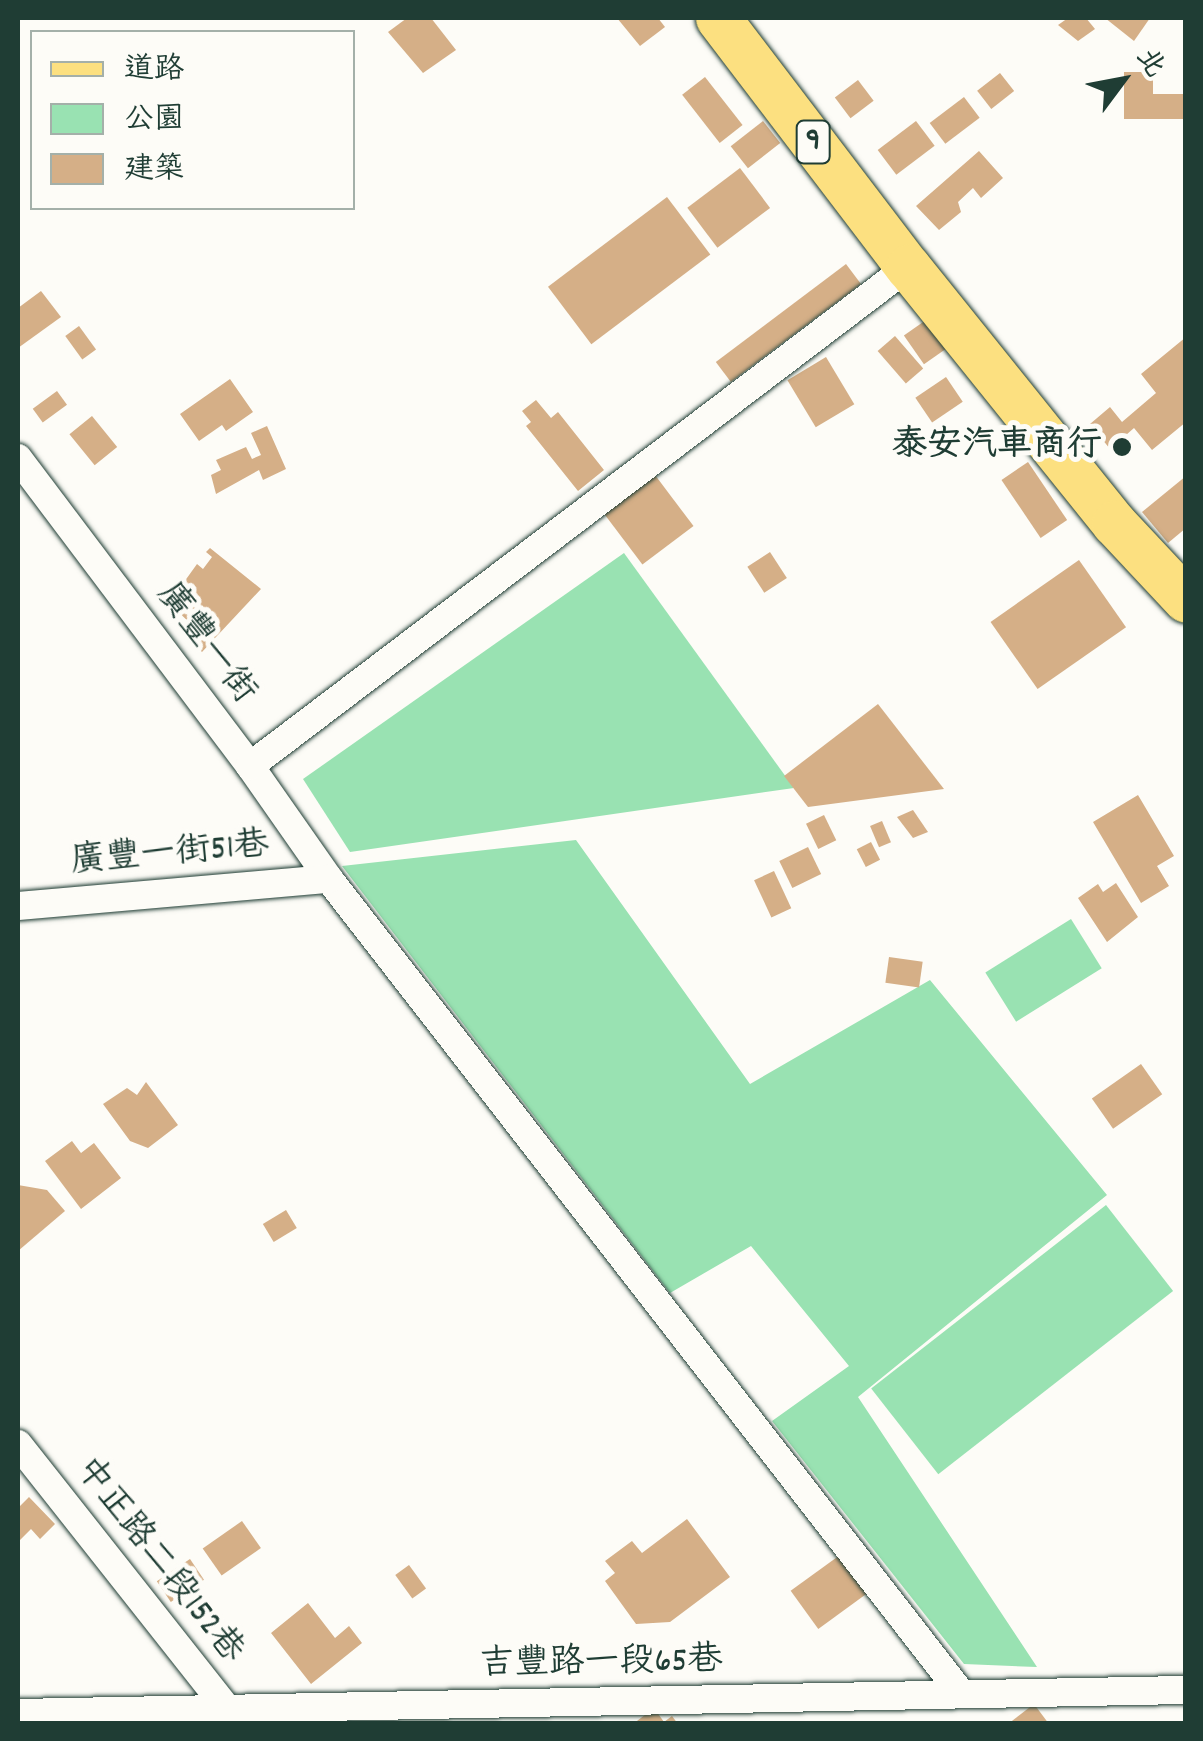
<!DOCTYPE html>
<meta charset="utf-8">
<style>
body{margin:0}
#map{position:relative;width:1203px;height:1741px;overflow:hidden;background:#fdfcf7;font-family:Dekko,"LXGW WenKai TC",sans-serif}
div>[style]{position:absolute}
[style*='--x']{left:calc(var(--x)*1px);top:calc(var(--y)*1px);width:calc(var(--w)*1px);rotate:calc(var(--a)*1deg)}
.green>*{inset:0;background:#99e2b2;transform-origin:0 0}
.building>*{inset:0;background:#d5af87;transform-origin:0 0}
.roads{filter:drop-shadow(0 0 2px #1f3d34) drop-shadow(0 0 2px #1f3d34)}
.street>*{height:28px;margin:-14px;padding:0 14px;transform-origin:14px;border-radius:14px;background:#fdfcf7}
.primary>*{height:45px;margin:-22.5px;padding:0 22.5px;transform-origin:22.5px;border-radius:22.5px;background:#fce080}
.dots>*{width:28px;height:28px;translate:-50% -50%;box-sizing:border-box;border:5px solid #fdfcf7;border-radius:50%}
span{translate:-50% -50%;white-space:nowrap;text-align:center;line-height:1.15;-webkit-text-stroke:10px #fdfcf7;paint-order:stroke}
.shield-label span{padding:2px 8px;background:#fdfcf7;border:2px solid;border-radius:8px;-webkit-text-stroke-width:0}
.shield-label{font-size:32px;color:#1f3d34;font-weight:700}
.poi-label{font-size:35px;color:#1f3d34;font-weight:700}
.right{translate:-100% -50%;text-align:right}
.street-label{font-size:35px;color:#1f3d34}
.frame{position:absolute;inset:0;border:20px solid #1f3d34;pointer-events:none}
.legend{position:absolute;left:30px;top:30px;width:325px;height:180px;box-sizing:border-box;background:#fdfcf7;border:2px solid #a4b0a9;margin:0;padding:12px 18px;list-style:none;font-size:30px;color:#1f3d34}
.legend li{display:flex;align-items:center;gap:20px;height:50px}
.legend b{width:50px;border:2px solid #a4b0a9}
.north{position:absolute;left:1073px;top:30px;width:100px;height:100px;-webkit-text-stroke:8px #fdfcf7;paint-order:stroke;rotate:58deg;font-size:28px;font-weight:700;line-height:40px;text-align:center;color:#1f3d34}
.north::after{content:'';display:block;margin:auto;width:35px;height:45px;background:#1f3d34;clip-path:polygon(50% 0,100% 100%,50% 72%,0 100%)}
</style>
<div id="map">
<div class="green">
<div style="clip-path:polygon(624px 553px,794px 788px,350px 852px,303px 779px)"></div>
<div style="clip-path:polygon(576px 840px,750px 1084px,930px 980px,1107px 1195px,858px 1397px,1037px 1667px,964px 1664px,772px 1421px,849px 1366px,751px 1246px,670px 1293px,342px 866px)"></div>
<div style="left:1071px;top:919px;width:58px;height:101px;rotate:58deg"></div>
<div style="left:1106px;top:1205px;width:109px;height:298px;rotate:52deg"></div>
</div>
<div class="building">
<div style="clip-path:polygon(407px 18px,431px 18px,456px 50px,423px 73px,388px 32px)"></div>
<div style="clip-path:polygon(617px 18px,658px 18px,665px 27px,640px 46px)"></div>
<div style="clip-path:polygon(1068px 18px,1086px 18px,1095px 29px,1078px 41px,1058px 25px)"></div>
<div style="clip-path:polygon(1105px 18px,1150px 18px,1134px 41px)"></div>
<div style="clip-path:polygon(1124px 72px,1153px 72px,1153px 94px,1186px 94px,1186px 119px,1124px 119px)"></div>
<div style="left:1000px;top:73px;width:23px;height:29px;rotate:52deg"></div>
<div style="left:705px;top:77px;width:61px;height:29px;rotate:52deg"></div>
<div style="left:858px;top:80px;width:26px;height:29px;rotate:53deg"></div>
<div style="left:964px;top:97px;width:26px;height:43px;rotate:53deg"></div>
<div style="left:763px;top:121px;width:28px;height:41px;rotate:52deg"></div>
<div style="left:916px;top:121px;width:31px;height:48px;rotate:53deg"></div>
<div style="clip-path:polygon(979px 151px,1003px 178px,981px 198px,973px 188px,958px 202px,961px 212px,939px 230px,916px 206px)"></div>
<div style="left:740px;top:168px;width:50px;height:66px;rotate:53deg"></div>
<div style="left:667px;top:197px;width:72px;height:149px;rotate:53deg"></div>
<div style="left:846px;top:264px;width:25px;height:163px;rotate:53deg"></div>
<div style="clip-path:polygon(41px 291px,61px 317px,18px 348px,18px 308px)"></div>
<div style="left:926px;top:320px;width:35px;height:27px;rotate:55deg"></div>
<div style="left:79px;top:326px;width:29px;height:17px;rotate:54deg"></div>
<div style="left:895px;top:336px;width:43px;height:23px;rotate:49deg"></div>
<div style="clip-path:polygon(1186px 337px,1186px 422px,1152px 450px,1134px 428px,1110px 449px,1090px 424px,1110px 407px,1122px 422px,1156px 393px,1141px 374px)"></div>
<div style="left:826px;top:357px;width:55px;height:45px;rotate:59deg"></div>
<div style="left:946px;top:377px;width:30px;height:37px;rotate:56deg"></div>
<div style="clip-path:polygon(230px 379px,253px 412px,226px 431px,222px 425px,199px 441px,180px 414px)"></div>
<div style="left:57px;top:391px;width:17px;height:30px;rotate:54deg"></div>
<div style="clip-path:polygon(536px 400px,551px 418px,558px 412px,604px 470px,578px 491px,526px 426px,531px 422px,522px 411px)"></div>
<div style="left:92px;top:416px;width:40px;height:29px;rotate:51deg"></div>
<div style="clip-path:polygon(267px 426px,286px 469px,263px 480px,259px 470px,216px 494px,211px 475px,221px 470px,216px 460px,246px 447px,252px 459px,261px 455px,251px 433px)"></div>
<div style="left:1028px;top:462px;width:70px;height:32px;rotate:56deg"></div>
<div style="left:652px;top:471px;width:69px;height:64px;rotate:53deg"></div>
<div style="clip-path:polygon(1186px 476px,1186px 528px,1168px 543px,1142px 512px)"></div>
<div style="clip-path:polygon(210px 548px,261px 589px,202px 652px,185px 635px,192px 625px,169px 603px,197px 564px,203px 569px,212px 557px,206px 552px)"></div>
<div style="left:770px;top:552px;width:31px;height:27px;rotate:57deg"></div>
<div style="left:1079px;top:560px;width:82px;height:108px;rotate:55deg"></div>
<div style="clip-path:polygon(878px 704px,944px 789px,808px 807px,784px 776px)"></div>
<div style="clip-path:polygon(1138px 795px,1174px 856px,1157px 866px,1169px 886px,1141px 903px,1093px 822px)"></div>
<div style="clip-path:polygon(913px 810px,928px 832px,913px 838px,897px 817px)"></div>
<div style="left:824px;top:815px;width:28px;height:20px;rotate:64deg"></div>
<div style="left:882px;top:821px;width:23px;height:13px;rotate:67deg"></div>
<div style="left:871px;top:842px;width:20px;height:16px;rotate:63deg"></div>
<div style="left:808px;top:847px;width:30px;height:32px;rotate:64deg"></div>
<div style="left:774px;top:871px;width:41px;height:22px;rotate:65deg"></div>
<div style="clip-path:polygon(1116px 883px,1138px 917px,1107px 942px,1078px 898px,1098px 884px,1103px 892px)"></div>
<div style="left:889px;top:957px;width:34px;height:26px;rotate:8deg"></div>
<div style="left:1141px;top:1064px;width:37px;height:60px;rotate:55deg"></div>
<div style="clip-path:polygon(146px 1082px,178px 1125px,148px 1148px,130px 1141px,103px 1104px,127px 1088px,137px 1095px)"></div>
<div style="clip-path:polygon(72px 1141px,81px 1153px,94px 1143px,121px 1178px,81px 1209px,45px 1161px)"></div>
<div style="clip-path:polygon(18px 1185px,47px 1190px,65px 1211px,18px 1251px)"></div>
<div style="left:286px;top:1210px;width:21px;height:27px;rotate:59deg"></div>
<div style="clip-path:polygon(29px 1497px,55px 1524px,40px 1539px,31px 1529px,20px 1540px,18px 1508px)"></div>
<div style="clip-path:polygon(687px 1519px,730px 1577px,670px 1622px,636px 1624px,605px 1581px,615px 1573px,605px 1561px,632px 1541px,642px 1553px)"></div>
<div style="left:242px;top:1521px;width:33px;height:48px;rotate:55deg"></div>
<div style="left:840px;top:1555px;width:47px;height:61px;rotate:54deg"></div>
<div style="left:190px;top:1559px;width:25px;height:40px;rotate:56deg"></div>
<div style="left:409px;top:1565px;width:29px;height:17px;rotate:54deg"></div>
<div style="clip-path:polygon(308px 1603px,335px 1638px,349px 1626px,362px 1643px,311px 1684px,271px 1633px)"></div>
<div style="clip-path:polygon(1034px 1704px,1049px 1724px,1008px 1724px)"></div>
<div style="clip-path:polygon(654px 1708px,664px 1722px,672px 1716px,678px 1724px,633px 1724px)"></div>
</div>
<div class="roads">
<div class="street">
<div style="--x:18;--y:458;--w:386;--a:53"></div>
<div style="--x:250;--y:766;--w:138;--a:55"></div>
<div style="--x:329;--y:879;--w:1029;--a:52.18"></div>
<div style="--x:250;--y:766;--w:826;--a:-37.18"></div>
<div style="--x:18;--y:906;--w:312;--a:-5"></div>
<div style="--x:18;--y:1444;--w:353;--a:51.7"></div>
<div style="--x:18;--y:1713;--w:1168;--a:-1.13"></div>
</div>
<div class="primary">
<div style="--x:718;--y:18;--w:313;--a:52.7"></div>
<div style="--x:908;--y:267;--w:329;--a:51.2"></div>
<div style="--x:1114;--y:523;--w:105;--a:46.9"></div>
</div>
</div>
<div class="dots">
<div style="left:1122px;top:447px;background:#1f3d34"></div>
</div>
<div class="shield-label">
<span style="left:813px;top:142px">9</span>
</div>
<div class="poi-label">
<span class="right" style="left:1102px;top:447px">泰安汽車商行</span>
</div>
<div class="street-label">
<span style="left:205px;top:644px;rotate:53deg">廣豐一街</span>
<span style="left:170px;top:855px;rotate:-5deg">廣豐一街51巷</span>
<span style="left:158px;top:1561px;rotate:52deg">中正路二段152巷</span>
<span style="left:601px;top:1664px;rotate:-1deg">吉豐路一段65巷</span>
</div>
<div class="frame"></div>
<ul class="legend">
<li><b style="height:12px;background:#fce080"></b>道路</li>
<li><b style="height:28px;background:#99e2b2"></b>公園</li>
<li><b style="height:28px;background:#d5af87"></b>建築</li>
</ul>
<div class="north">北</div>
</div>
